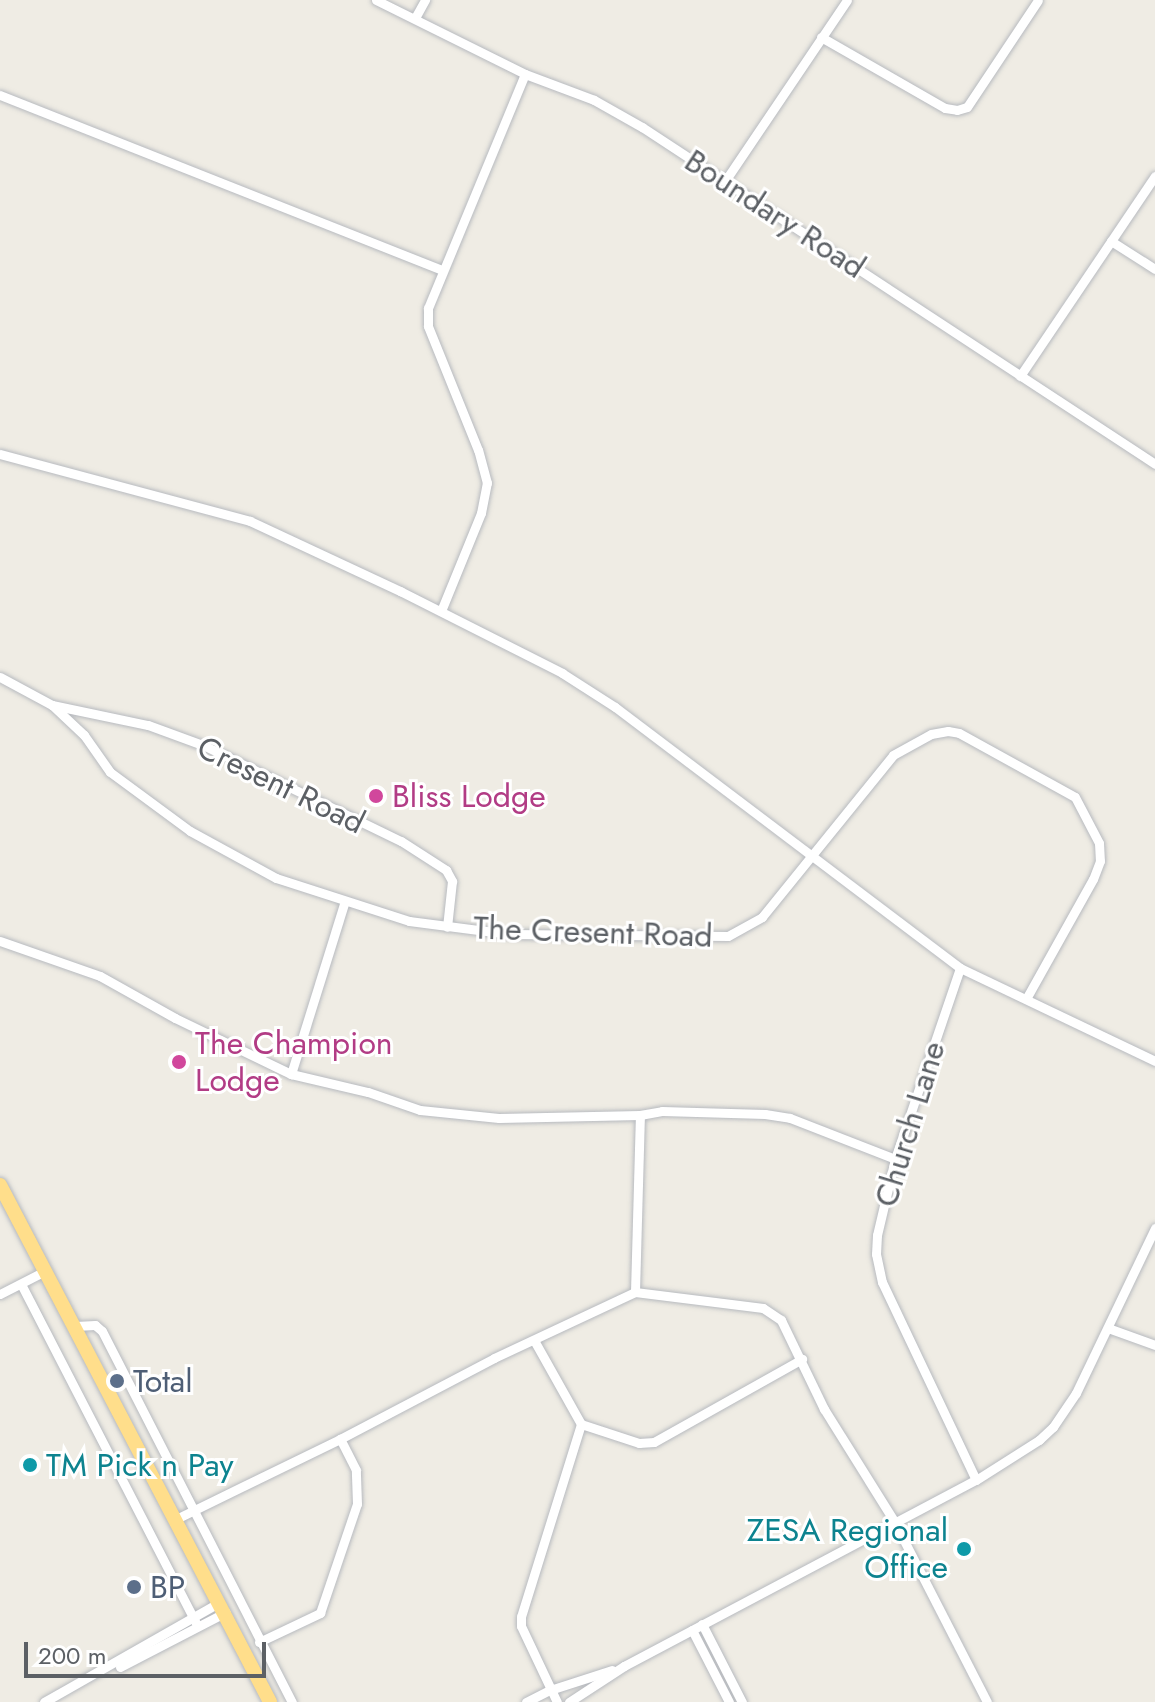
<!DOCTYPE html>
<style>
body{margin:0}
#map{position:relative;width:1155px;height:1702px;overflow:hidden;background:#efece4;font-family:Jost,sans-serif}
div>[style]{position:absolute}
[style*='--x']{left:calc(var(--x)*1px);top:calc(var(--y)*1px);width:calc(var(--w)*1px);rotate:calc(var(--a)*1deg)}
.roads{filter:drop-shadow(0 0 2px #b7babf) drop-shadow(0 0 2px #b7babf)}
.minor>*{height:9px;margin:-4.5px;padding:0 4.5px;transform-origin:4.5px;border-radius:4.5px;background:#fff}
.highway>*{height:14px;margin:-7px;padding:0 7px;transform-origin:7px;border-radius:7px;background:#ffde8b}
.dots>*{width:22px;height:22px;translate:-50% -50%;box-sizing:border-box;border:4px solid #fff;border-radius:50%}
span{translate:-50% -50%;white-space:nowrap;text-align:center;line-height:1.15;-webkit-text-stroke:6px #fff;paint-order:stroke}
.street-label{font-size:32px;color:#5c6065}
.hotel-label{font-size:32px;color:#b23c85}
.left{translate:0 -50%;text-align:left}
.service-label{font-size:32px;color:#4e5e75}
.culture-label{font-size:32px;color:#0d838f}
.right{translate:-100% -50%;text-align:right}
.scale{position:absolute;left:24px;top:1642px;width:242px;height:36px;box-sizing:border-box;border:4px solid #5c6065;border-top:0;padding-left:10px;font-size:24px;line-height:28px;white-space:nowrap;color:#5c6065;-webkit-text-stroke:6px #fff;paint-order:stroke}
</style>
<div id="map">
<div class="roads">
<div class="minor">
<div style="--x:376;--y:0;--w:166;--a:26.4"></div>
<div style="--x:525;--y:74;--w:74;--a:20.6"></div>
<div style="--x:594;--y:100;--w:55;--a:29.4"></div>
<div style="--x:642;--y:127;--w:614;--a:33.3"></div>
<div style="--x:415;--y:18;--w:21;--a:-61"></div>
<div style="--x:821;--y:37;--w:143;--a:29.8"></div>
<div style="--x:945;--y:108;--w:12;--a:9"></div>
<div style="--x:957;--y:110;--w:10;--a:-17"></div>
<div style="--x:967;--y:107;--w:128;--a:-56.4"></div>
<div style="--x:0;--y:95;--w:474;--a:21.6"></div>
<div style="--x:725;--y:181;--w:218;--a:-56"></div>
<div style="--x:1111;--y:241;--w:52;--a:32.5"></div>
<div style="--x:1020;--y:376;--w:241;--a:-56"></div>
<div style="--x:0;--y:454;--w:259;--a:15"></div>
<div style="--x:250;--y:521;--w:166;--a:25"></div>
<div style="--x:400;--y:591;--w:182;--a:26.8"></div>
<div style="--x:562;--y:673;--w:63;--a:32.7"></div>
<div style="--x:615;--y:707;--w:433;--a:37.1"></div>
<div style="--x:960;--y:968;--w:216;--a:25.5"></div>
<div style="--x:441;--y:611;--w:106;--a:-67.8"></div>
<div style="--x:481;--y:513;--w:31;--a:-79"></div>
<div style="--x:487;--y:483;--w:34;--a:-105"></div>
<div style="--x:478;--y:450;--w:134;--a:-112"></div>
<div style="--x:428;--y:326;--w:18;--a:-90"></div>
<div style="--x:428;--y:308;--w:253;--a:-67.5"></div>
<div style="--x:0;--y:677;--w:59;--a:28.3"></div>
<div style="--x:52;--y:705;--w:44;--a:43.2"></div>
<div style="--x:84;--y:735;--w:45;--a:54.9"></div>
<div style="--x:110;--y:772;--w:99;--a:36.4"></div>
<div style="--x:190;--y:831;--w:98;--a:28.7"></div>
<div style="--x:276;--y:878;--w:140;--a:17.9"></div>
<div style="--x:409;--y:921;--w:101;--a:7.4"></div>
<div style="--x:509;--y:934;--w:219;--a:0.5"></div>
<div style="--x:728;--y:936;--w:39;--a:-29"></div>
<div style="--x:762;--y:917;--w:208;--a:-51"></div>
<div style="--x:893;--y:755;--w:43;--a:-28.9"></div>
<div style="--x:931;--y:734;--w:17;--a:-10"></div>
<div style="--x:948;--y:731;--w:11;--a:10"></div>
<div style="--x:959;--y:733;--w:132;--a:28.9"></div>
<div style="--x:1075;--y:797;--w:52;--a:62.4"></div>
<div style="--x:1099;--y:843;--w:18;--a:87"></div>
<div style="--x:1100;--y:861;--w:19;--a:111"></div>
<div style="--x:1093;--y:879;--w:137;--a:119.2"></div>
<div style="--x:52;--y:705;--w:98;--a:11.8"></div>
<div style="--x:148;--y:725;--w:61;--a:20.2"></div>
<div style="--x:205;--y:746;--w:218;--a:25.9"></div>
<div style="--x:401;--y:841;--w:54;--a:32.8"></div>
<div style="--x:446;--y:870;--w:13;--a:61"></div>
<div style="--x:452;--y:881;--w:46;--a:96.2"></div>
<div style="--x:0;--y:941;--w:106;--a:19.3"></div>
<div style="--x:100;--y:976;--w:86;--a:29.2"></div>
<div style="--x:175;--y:1018;--w:129;--a:25.8"></div>
<div style="--x:291;--y:1074;--w:79;--a:13.2"></div>
<div style="--x:368;--y:1092;--w:55;--a:19.1"></div>
<div style="--x:420;--y:1110;--w:79;--a:5.8"></div>
<div style="--x:499;--y:1118;--w:141;--a:-1.2"></div>
<div style="--x:640;--y:1115;--w:22;--a:-10"></div>
<div style="--x:662;--y:1111;--w:103;--a:1.7"></div>
<div style="--x:765;--y:1114;--w:25;--a:9"></div>
<div style="--x:790;--y:1118;--w:113;--a:21.3"></div>
<div style="--x:960;--y:968;--w:202;--a:108.8"></div>
<div style="--x:895;--y:1159;--w:78;--a:103.3"></div>
<div style="--x:877;--y:1235;--w:19;--a:93"></div>
<div style="--x:876;--y:1254;--w:29;--a:78"></div>
<div style="--x:882;--y:1282;--w:219;--a:64.6"></div>
<div style="--x:291;--y:1074;--w:181;--a:-72.7"></div>
<div style="--x:21;--y:1284;--w:384;--a:62.7"></div>
<div style="--x:635;--y:1292;--w:177;--a:-88.4"></div>
<div style="--x:0;--y:1294;--w:51;--a:-27.1"></div>
<div style="--x:75;--y:1326;--w:20;--a:-3"></div>
<div style="--x:95;--y:1325;--w:9;--a:41"></div>
<div style="--x:102;--y:1331;--w:417;--a:62.9"></div>
<div style="--x:1108;--y:1328;--w:50;--a:19.9"></div>
<div style="--x:535;--y:1342;--w:94;--a:60.7"></div>
<div style="--x:581;--y:1424;--w:202;--a:107.3"></div>
<div style="--x:521;--y:1617;--w:9;--a:90"></div>
<div style="--x:521;--y:1626;--w:84;--a:64.7"></div>
<div style="--x:581;--y:1424;--w:61;--a:18.1"></div>
<div style="--x:639;--y:1443;--w:15;--a:-4"></div>
<div style="--x:654;--y:1442;--w:170;--a:-29.3"></div>
<div style="--x:176;--y:1519;--w:182;--a:-26"></div>
<div style="--x:340;--y:1439;--w:174;--a:-27.7"></div>
<div style="--x:494;--y:1358;--w:156;--a:-25.1"></div>
<div style="--x:635;--y:1292;--w:129;--a:7.1"></div>
<div style="--x:763;--y:1308;--w:22;--a:34"></div>
<div style="--x:781;--y:1320;--w:99;--a:64.2"></div>
<div style="--x:824;--y:1409;--w:132;--a:58"></div>
<div style="--x:894;--y:1521;--w:203;--a:62.8"></div>
<div style="--x:702;--y:1624;--w:88;--a:62.9"></div>
<div style="--x:692;--y:1630;--w:81;--a:62.8"></div>
<div style="--x:259;--y:1642;--w:68;--a:-25.4"></div>
<div style="--x:320;--y:1613;--w:115;--a:-71.3"></div>
<div style="--x:357;--y:1504;--w:34;--a:-92"></div>
<div style="--x:356;--y:1470;--w:35;--a:-117"></div>
<div style="--x:120;--y:1667;--w:119;--a:-27.4"></div>
<div style="--x:44;--y:1702;--w:202;--a:-29.6"></div>
<div style="--x:526;--y:1702;--w:27;--a:-27"></div>
<div style="--x:550;--y:1690;--w:65;--a:-17.9"></div>
<div style="--x:569;--y:1702;--w:66;--a:-33.2"></div>
<div style="--x:624;--y:1666;--w:398;--a:-27.9"></div>
<div style="--x:976;--y:1480;--w:75;--a:-32.4"></div>
<div style="--x:1039;--y:1440;--w:19;--a:-43"></div>
<div style="--x:1053;--y:1427;--w:41;--a:-55.9"></div>
<div style="--x:1076;--y:1393;--w:183;--a:-64.4"></div>
</div>
<div class="highway">
<div style="--x:0;--y:1185;--w:583;--a:62.42"></div>
</div>
</div>
<div class="dots">
<div style="left:376px;top:796px;background:#d1479c"></div>
<div style="left:179px;top:1062px;background:#d1479c"></div>
<div style="left:117px;top:1381px;background:#5c6f8a"></div>
<div style="left:30px;top:1465px;background:#0f9aa8"></div>
<div style="left:964px;top:1549px;background:#0f9aa8"></div>
<div style="left:134px;top:1587px;background:#5c6f8a"></div>
</div>
<div class="street-label">
<span style="left:775px;top:214px;rotate:33deg">Boundary Road</span>
<span style="left:281px;top:785px;rotate:26deg">Cresent Road</span>
<span style="left:593px;top:932px;rotate:2deg">The Cresent Road</span>
<span style="left:910px;top:1124px;rotate:-73deg">Church Lane</span>
</div>
<div class="hotel-label">
<span class="left" style="left:392px;top:796px">Bliss Lodge</span>
<span class="left" style="left:195px;top:1062px">The Champion<br>Lodge</span>
</div>
<div class="service-label">
<span class="left" style="left:133px;top:1381px">Total</span>
<span class="left" style="left:150px;top:1587px">BP</span>
</div>
<div class="culture-label">
<span class="left" style="left:46px;top:1465px">TM Pick n Pay</span>
<span class="right" style="left:948px;top:1549px">ZESA Regional<br>Office</span>
</div>
<div class="scale">200 m</div>
</div>
